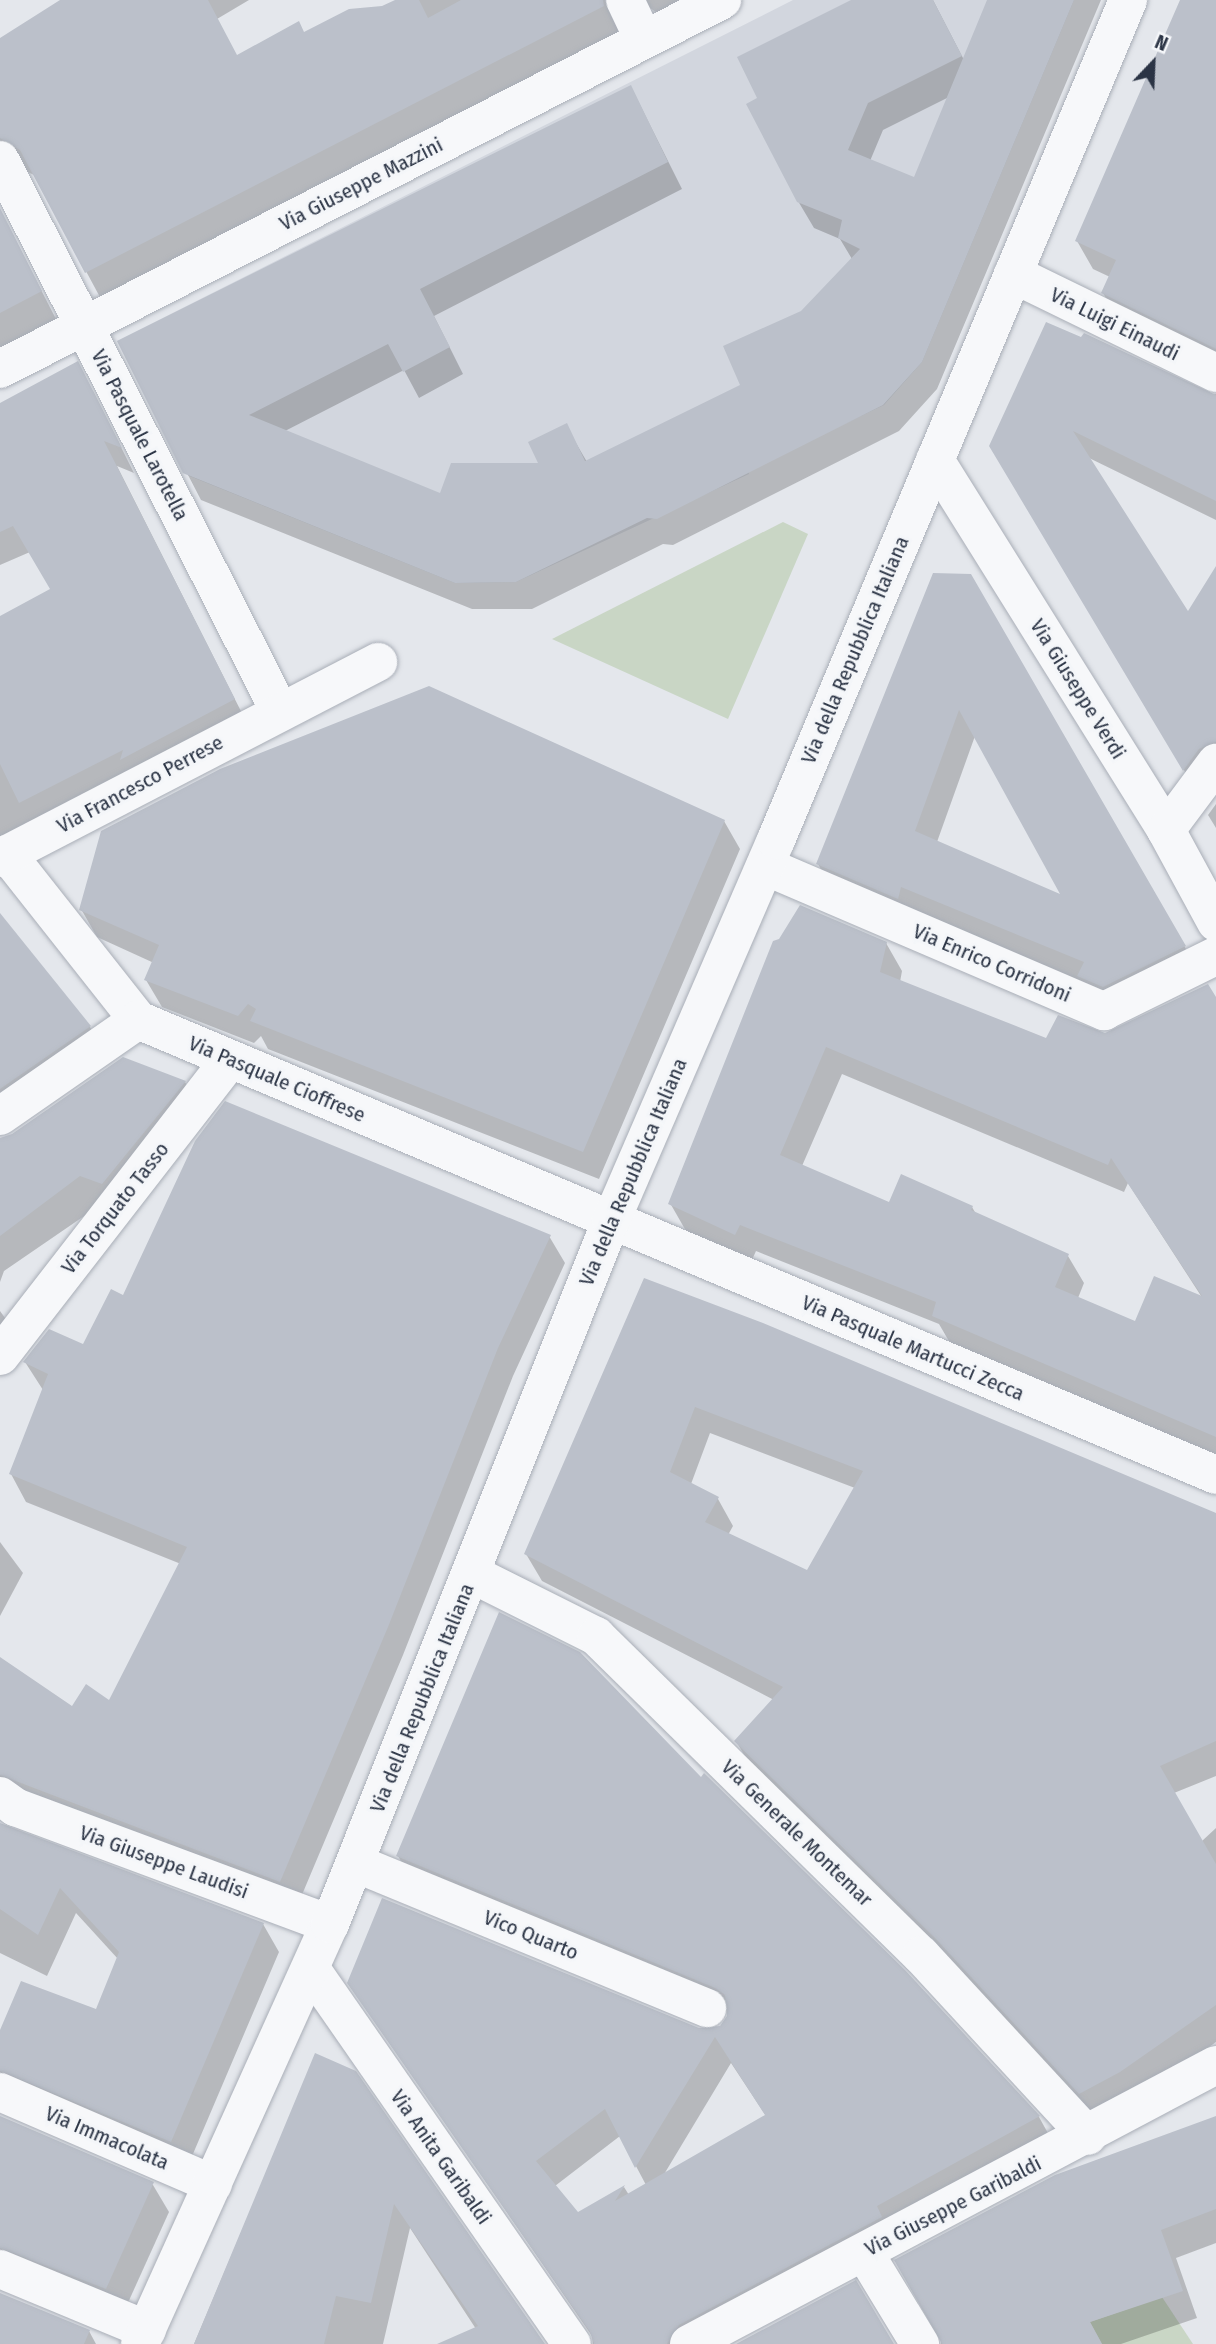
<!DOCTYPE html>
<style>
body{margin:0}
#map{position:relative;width:1216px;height:2344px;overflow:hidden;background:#e4e7ec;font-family:"Fira Sans Condensed",sans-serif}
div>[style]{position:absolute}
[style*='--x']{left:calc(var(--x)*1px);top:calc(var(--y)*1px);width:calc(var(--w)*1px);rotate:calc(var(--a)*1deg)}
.built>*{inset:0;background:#d2d6de}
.green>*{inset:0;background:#c9d6c5}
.shadow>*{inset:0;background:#0003}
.building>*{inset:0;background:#bbc0ca}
.roads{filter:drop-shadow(0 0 2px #a9aeb7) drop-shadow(0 0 2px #a9aeb7)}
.minor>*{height:38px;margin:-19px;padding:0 19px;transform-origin:19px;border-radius:19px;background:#f7f8fa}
span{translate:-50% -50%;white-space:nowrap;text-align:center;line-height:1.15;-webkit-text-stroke:6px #f4f6f9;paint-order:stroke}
.street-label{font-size:21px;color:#2b3445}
.north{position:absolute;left:1118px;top:28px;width:70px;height:70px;-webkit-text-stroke:5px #f4f6f9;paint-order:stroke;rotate:23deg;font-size:19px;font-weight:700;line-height:28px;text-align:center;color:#2b3445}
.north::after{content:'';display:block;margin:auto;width:24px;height:32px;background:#2b3445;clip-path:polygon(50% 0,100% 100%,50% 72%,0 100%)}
</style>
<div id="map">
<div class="built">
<div style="clip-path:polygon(793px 0,1074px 0,922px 362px,884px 405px,748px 470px,749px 474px,516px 582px,455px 583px,182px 473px,117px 341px)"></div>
</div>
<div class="green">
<div style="clip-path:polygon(783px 522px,808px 534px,728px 719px,552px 639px)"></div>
<div style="clip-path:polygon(1162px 2297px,1193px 2344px,1102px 2344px,1090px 2322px)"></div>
</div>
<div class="shadow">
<div style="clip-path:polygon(64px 0,249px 0,217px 19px,237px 57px,304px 34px,420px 5px,418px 0,685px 0,659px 14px,644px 4px,619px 32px,101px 299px,34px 175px,0 159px,0 40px)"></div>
<div style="clip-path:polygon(evenodd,854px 0,933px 0,964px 60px,989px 0,1101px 0,937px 389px,899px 431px,673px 545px,663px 544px,532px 609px,472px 609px,201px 500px,119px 342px,631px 87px,682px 189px,434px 316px,463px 374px,419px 398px,404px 370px,285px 431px,441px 495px,541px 464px,566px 426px,587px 462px,742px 386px,852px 259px,840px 239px,814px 228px,798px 201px,759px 99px,854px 0,949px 97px,915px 179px,870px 161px,883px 130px,949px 97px)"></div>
<div style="clip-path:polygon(1181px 0,1216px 0,1216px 368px,1119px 320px,1103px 293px,1110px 277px,1093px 269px,1077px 241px)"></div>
<div style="clip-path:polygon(0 210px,56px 319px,0 348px)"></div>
<div style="clip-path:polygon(93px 391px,134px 473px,117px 466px,249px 727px,0 847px,0 619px,52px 590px,30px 552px,0 565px,0 405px)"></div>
<div style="clip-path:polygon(1216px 394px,1216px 520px,1087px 457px,1188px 615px,1216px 570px,1216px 779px,1200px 797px,991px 446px)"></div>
<div style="clip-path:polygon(evenodd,970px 576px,1201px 975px,1120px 1014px,834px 892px,818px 864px,970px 576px,975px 736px,1064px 898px,937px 842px,975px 736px)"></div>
<div style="clip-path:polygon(1216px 804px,1216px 828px,1208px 815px)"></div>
<div style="clip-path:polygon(724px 821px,740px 849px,599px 1179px,268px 1049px,261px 1036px,254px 1043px,162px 1007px,146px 980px,154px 963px,97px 937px,81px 909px)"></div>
<div style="clip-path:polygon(0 915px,90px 1027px,105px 1054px,0 1130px)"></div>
<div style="clip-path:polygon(evenodd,886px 943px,902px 971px,900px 982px,1047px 1041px,1105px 1035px,1216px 1001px,1216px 1457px,950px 1343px,939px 1324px,756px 1251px,751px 1262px,686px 1231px,670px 1203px,886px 943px,842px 1074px,1124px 1192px,1128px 1183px,1203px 1299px,1136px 1323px,1078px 1298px,1084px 1283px,1068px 1256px,976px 1214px,972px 1207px,890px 1204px,802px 1166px,842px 1074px)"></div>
<div style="clip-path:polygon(185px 1082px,200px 1109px,90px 1212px,4px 1271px,0 1282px,0 1152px)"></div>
<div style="clip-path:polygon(549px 1236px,565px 1263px,513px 1376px,403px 1655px,296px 1909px,0 1810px,0 1659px,72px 1708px,110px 1702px,181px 1564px,26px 1502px,11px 1474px,43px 1390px,25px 1362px,84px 1346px,124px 1297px)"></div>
<div style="clip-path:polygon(evenodd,644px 1280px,1216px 1516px,1216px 1776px,1174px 1793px,1202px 1841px,1216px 1828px,1216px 2042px,1136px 2099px,1096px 2121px,752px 1768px,736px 1741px,774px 1700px,542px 1581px,526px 1554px,644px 1280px,710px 1433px,855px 1488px,808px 1572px,728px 1535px,733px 1526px,718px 1499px,691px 1484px,710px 1433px)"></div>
<div style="clip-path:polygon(0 1311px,21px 1340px,0 1365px)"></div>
<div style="clip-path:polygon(0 1542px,23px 1573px,0 1616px)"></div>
<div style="clip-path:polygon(evenodd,701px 1780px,904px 1971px,1039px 2117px,1054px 2144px,710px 2344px,593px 2344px,592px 2336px,349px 1982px,698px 2030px,721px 2027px,729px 2013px,414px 1884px,398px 1856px,701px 1780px,731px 2063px,766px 2116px,663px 2176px,731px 2063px,701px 1780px,620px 2136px,646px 2185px,629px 2195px,624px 2187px,578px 2215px,555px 2186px,620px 2136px)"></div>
<div style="clip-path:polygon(0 1824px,263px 1924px,279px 1952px,187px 2168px,0 2107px,0 2034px,96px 2011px,118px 1959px,76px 1913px,47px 1976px,0 1953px)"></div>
<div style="clip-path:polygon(316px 2055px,543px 2344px,442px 2344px,476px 2329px,410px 2228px,383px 2344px,194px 2344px)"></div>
<div style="clip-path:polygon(0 2118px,153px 2185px,169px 2212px,122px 2316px,0 2282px)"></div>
<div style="clip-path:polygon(1216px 2119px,1216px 2243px,1176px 2258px,1197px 2318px,1121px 2344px,941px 2344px,941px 2334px)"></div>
<div style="clip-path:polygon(0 2294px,89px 2331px,96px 2344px,0 2344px)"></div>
</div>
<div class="building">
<div style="clip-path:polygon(60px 0,208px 0,237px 55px,299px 21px,304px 32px,349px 9px,382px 6px,395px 0,419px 0,428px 18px,461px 0,603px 0,604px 6px,85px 273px,20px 150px,0 138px,0 38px)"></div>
<div style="clip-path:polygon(851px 0,933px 0,962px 56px,868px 103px,848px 150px,914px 177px,987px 0,1074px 0,922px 362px,883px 405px,657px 519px,647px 518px,516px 582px,455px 583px,183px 473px,117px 341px,631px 85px,668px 162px,420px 289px,450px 347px,403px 372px,388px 344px,249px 415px,440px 493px,451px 463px,538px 463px,528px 442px,567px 423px,585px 461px,740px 385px,723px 346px,801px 311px,860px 249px,838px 238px,842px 220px,797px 202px,746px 104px,757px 98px,737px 57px)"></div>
<div style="clip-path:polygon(1180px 0,1216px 0,1216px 349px,1101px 293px,1116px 260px,1075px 241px)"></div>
<div style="clip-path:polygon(0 208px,42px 291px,0 313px)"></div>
<div style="clip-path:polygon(1046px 322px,1081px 337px,1084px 333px,1216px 395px,1216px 501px,1073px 431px,1188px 611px,1216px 566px,1216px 742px,1199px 749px,1183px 771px,989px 446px)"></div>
<div style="clip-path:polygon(78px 361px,122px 448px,104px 441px,235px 699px,120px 760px,123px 750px,19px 803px,0 764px,0 616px,50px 589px,13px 526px,0 532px,0 403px)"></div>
<div style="clip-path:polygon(evenodd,933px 573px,971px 574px,1186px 946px,1103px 987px,1077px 976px,1084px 962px,901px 887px,898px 899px,816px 864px,933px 573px,959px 710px,1060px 894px,915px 831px,959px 710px)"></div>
<div style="clip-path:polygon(429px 686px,725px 820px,583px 1152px,250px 1021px,256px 1009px,248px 1004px,238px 1016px,144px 980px,159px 945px,79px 910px,101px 831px,220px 769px)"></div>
<div style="clip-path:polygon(evenodd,800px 905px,887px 942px,880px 972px,1046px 1038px,1058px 1015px,1105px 1033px,1208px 984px,1216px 997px,1216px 1437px,932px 1316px,936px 1302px,740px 1225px,735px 1235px,668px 1204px,773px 941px,779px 939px,800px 905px,826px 1047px,1108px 1165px,1111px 1158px,1202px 1296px,1154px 1276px,1135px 1321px,1055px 1287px,1069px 1254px,971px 1210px,973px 1206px,901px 1174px,889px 1202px,780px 1155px,826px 1047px)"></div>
<div style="clip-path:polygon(0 913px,91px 1026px,0 1089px)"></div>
<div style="clip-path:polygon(123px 1057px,186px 1081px,102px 1184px,80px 1176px,0 1236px,0 1138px,12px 1134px)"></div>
<div style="clip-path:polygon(225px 1101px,551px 1235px,498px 1348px,388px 1627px,280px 1882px,0 1775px,0 1657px,72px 1706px,86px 1684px,109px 1700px,187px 1547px,9px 1474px,48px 1374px,23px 1362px,49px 1329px,83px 1344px,111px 1289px,123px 1295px,195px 1141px)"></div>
<div style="clip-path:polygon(evenodd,644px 1278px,763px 1323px,1216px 1513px,1216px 1741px,1160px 1766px,1216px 1864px,1216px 2005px,1120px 2072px,1079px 2094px,936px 1939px,734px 1741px,783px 1687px,524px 1554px,644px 1278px,695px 1407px,863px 1471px,807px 1570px,705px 1522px,719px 1497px,670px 1472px,695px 1407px)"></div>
<div style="clip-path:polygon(evenodd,499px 1612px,580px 1652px,701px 1777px,704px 1773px,905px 1970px,1040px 2116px,877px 2206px,882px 2217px,679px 2325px,667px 2344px,594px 2344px,590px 2332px,347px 1983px,382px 1898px,699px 2028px,720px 2026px,727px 2016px,725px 1995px,715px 1988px,396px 1856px,499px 1612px,715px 2037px,765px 2115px,615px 2201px,625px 2185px,578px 2212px,536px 2161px,605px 2109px,635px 2168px,715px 2037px)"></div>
<div style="clip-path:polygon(0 1823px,264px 1923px,171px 2142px,0 2071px,0 2030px,21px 1981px,96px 2009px,119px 1952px,60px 1888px,38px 1935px,0 1909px)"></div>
<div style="clip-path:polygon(315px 2053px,356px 2071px,545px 2344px,437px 2344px,478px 2326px,394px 2204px,371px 2303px,336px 2296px,324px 2344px,194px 2344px)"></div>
<div style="clip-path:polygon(0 2116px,154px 2182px,106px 2289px,0 2248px)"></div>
<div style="clip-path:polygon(1216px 2116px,1216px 2209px,1161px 2230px,1183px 2291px,1090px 2322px,1102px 2344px,942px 2344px,894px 2260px,1055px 2175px)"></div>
<div style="clip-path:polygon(856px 2280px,894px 2344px,736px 2344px)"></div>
<div style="clip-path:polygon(0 2293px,90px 2330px,84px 2344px,0 2344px)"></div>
</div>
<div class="roads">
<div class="minor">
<div style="--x:625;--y:0;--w:42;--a:64.7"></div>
<div style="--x:0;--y:160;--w:617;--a:63.1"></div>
<div style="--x:1013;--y:274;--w:226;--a:26"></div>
<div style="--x:0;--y:369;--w:811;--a:-27.07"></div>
<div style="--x:935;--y:460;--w:436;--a:58"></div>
<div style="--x:1166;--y:830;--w:105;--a:61.5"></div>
<div style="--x:1166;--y:830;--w:84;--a:-53.3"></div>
<div style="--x:7;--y:854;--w:211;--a:51.7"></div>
<div style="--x:138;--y:1020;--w:1170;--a:22.88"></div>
<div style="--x:0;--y:858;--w:426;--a:-27.4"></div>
<div style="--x:765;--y:866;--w:369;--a:23.2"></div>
<div style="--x:1104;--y:1011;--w:125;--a:-26.2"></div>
<div style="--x:0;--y:1116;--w:168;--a:-34.8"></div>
<div style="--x:0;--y:1356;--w:375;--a:-52.2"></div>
<div style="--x:472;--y:1574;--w:139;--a:26.6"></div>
<div style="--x:596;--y:1636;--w:455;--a:44.5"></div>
<div style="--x:921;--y:1955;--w:246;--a:47.3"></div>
<div style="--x:0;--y:1796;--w:19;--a:36"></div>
<div style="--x:15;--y:1807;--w:336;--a:20.4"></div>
<div style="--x:355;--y:1863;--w:381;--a:22.4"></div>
<div style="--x:311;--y:1969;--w:457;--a:55.2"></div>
<div style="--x:0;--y:2092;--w:232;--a:23.4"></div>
<div style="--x:864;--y:2252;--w:108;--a:58.7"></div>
<div style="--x:0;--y:2269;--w:159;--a:22.5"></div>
<div style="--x:140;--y:2344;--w:461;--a:-65.7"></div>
<div style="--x:330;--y:1924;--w:757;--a:-68.21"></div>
<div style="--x:611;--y:1221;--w:415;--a:-66.6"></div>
<div style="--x:776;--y:840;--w:911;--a:-67.26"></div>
<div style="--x:689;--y:2344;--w:596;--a:-27.9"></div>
</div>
</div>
<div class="street-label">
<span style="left:361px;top:184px;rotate:-27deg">Via Giuseppe Mazzini</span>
<span style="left:1115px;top:324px;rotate:26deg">Via Luigi Einaudi</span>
<span style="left:140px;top:435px;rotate:63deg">Via Pasquale Larotella</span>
<span style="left:855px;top:650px;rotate:-67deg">Via della Repubblica Italiana</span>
<span style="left:1078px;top:689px;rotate:58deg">Via Giuseppe Verdi</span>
<span style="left:140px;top:784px;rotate:-28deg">Via Francesco Perrese</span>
<span style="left:992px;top:963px;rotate:23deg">Via Enrico Corridoni</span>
<span style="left:277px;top:1079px;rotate:23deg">Via Pasquale Cioffrese</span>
<span style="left:633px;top:1172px;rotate:-67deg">Via della Repubblica Italiana</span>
<span style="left:115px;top:1208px;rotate:-52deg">Via Torquato Tasso</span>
<span style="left:913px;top:1348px;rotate:23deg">Via Pasquale Martucci Zecca</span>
<span style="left:422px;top:1698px;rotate:-68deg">Via della Repubblica Italiana</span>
<span style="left:797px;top:1833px;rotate:44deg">Via Generale Montemar</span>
<span style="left:164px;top:1862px;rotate:20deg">Via Giuseppe Laudisi</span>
<span style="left:531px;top:1935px;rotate:22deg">Vico Quarto</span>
<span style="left:107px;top:2138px;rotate:23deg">Via Immacolata</span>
<span style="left:441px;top:2157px;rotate:55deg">Via Anita Garibaldi</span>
<span style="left:953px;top:2206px;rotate:-27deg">Via Giuseppe Garibaldi</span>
</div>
<div class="north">N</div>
</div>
